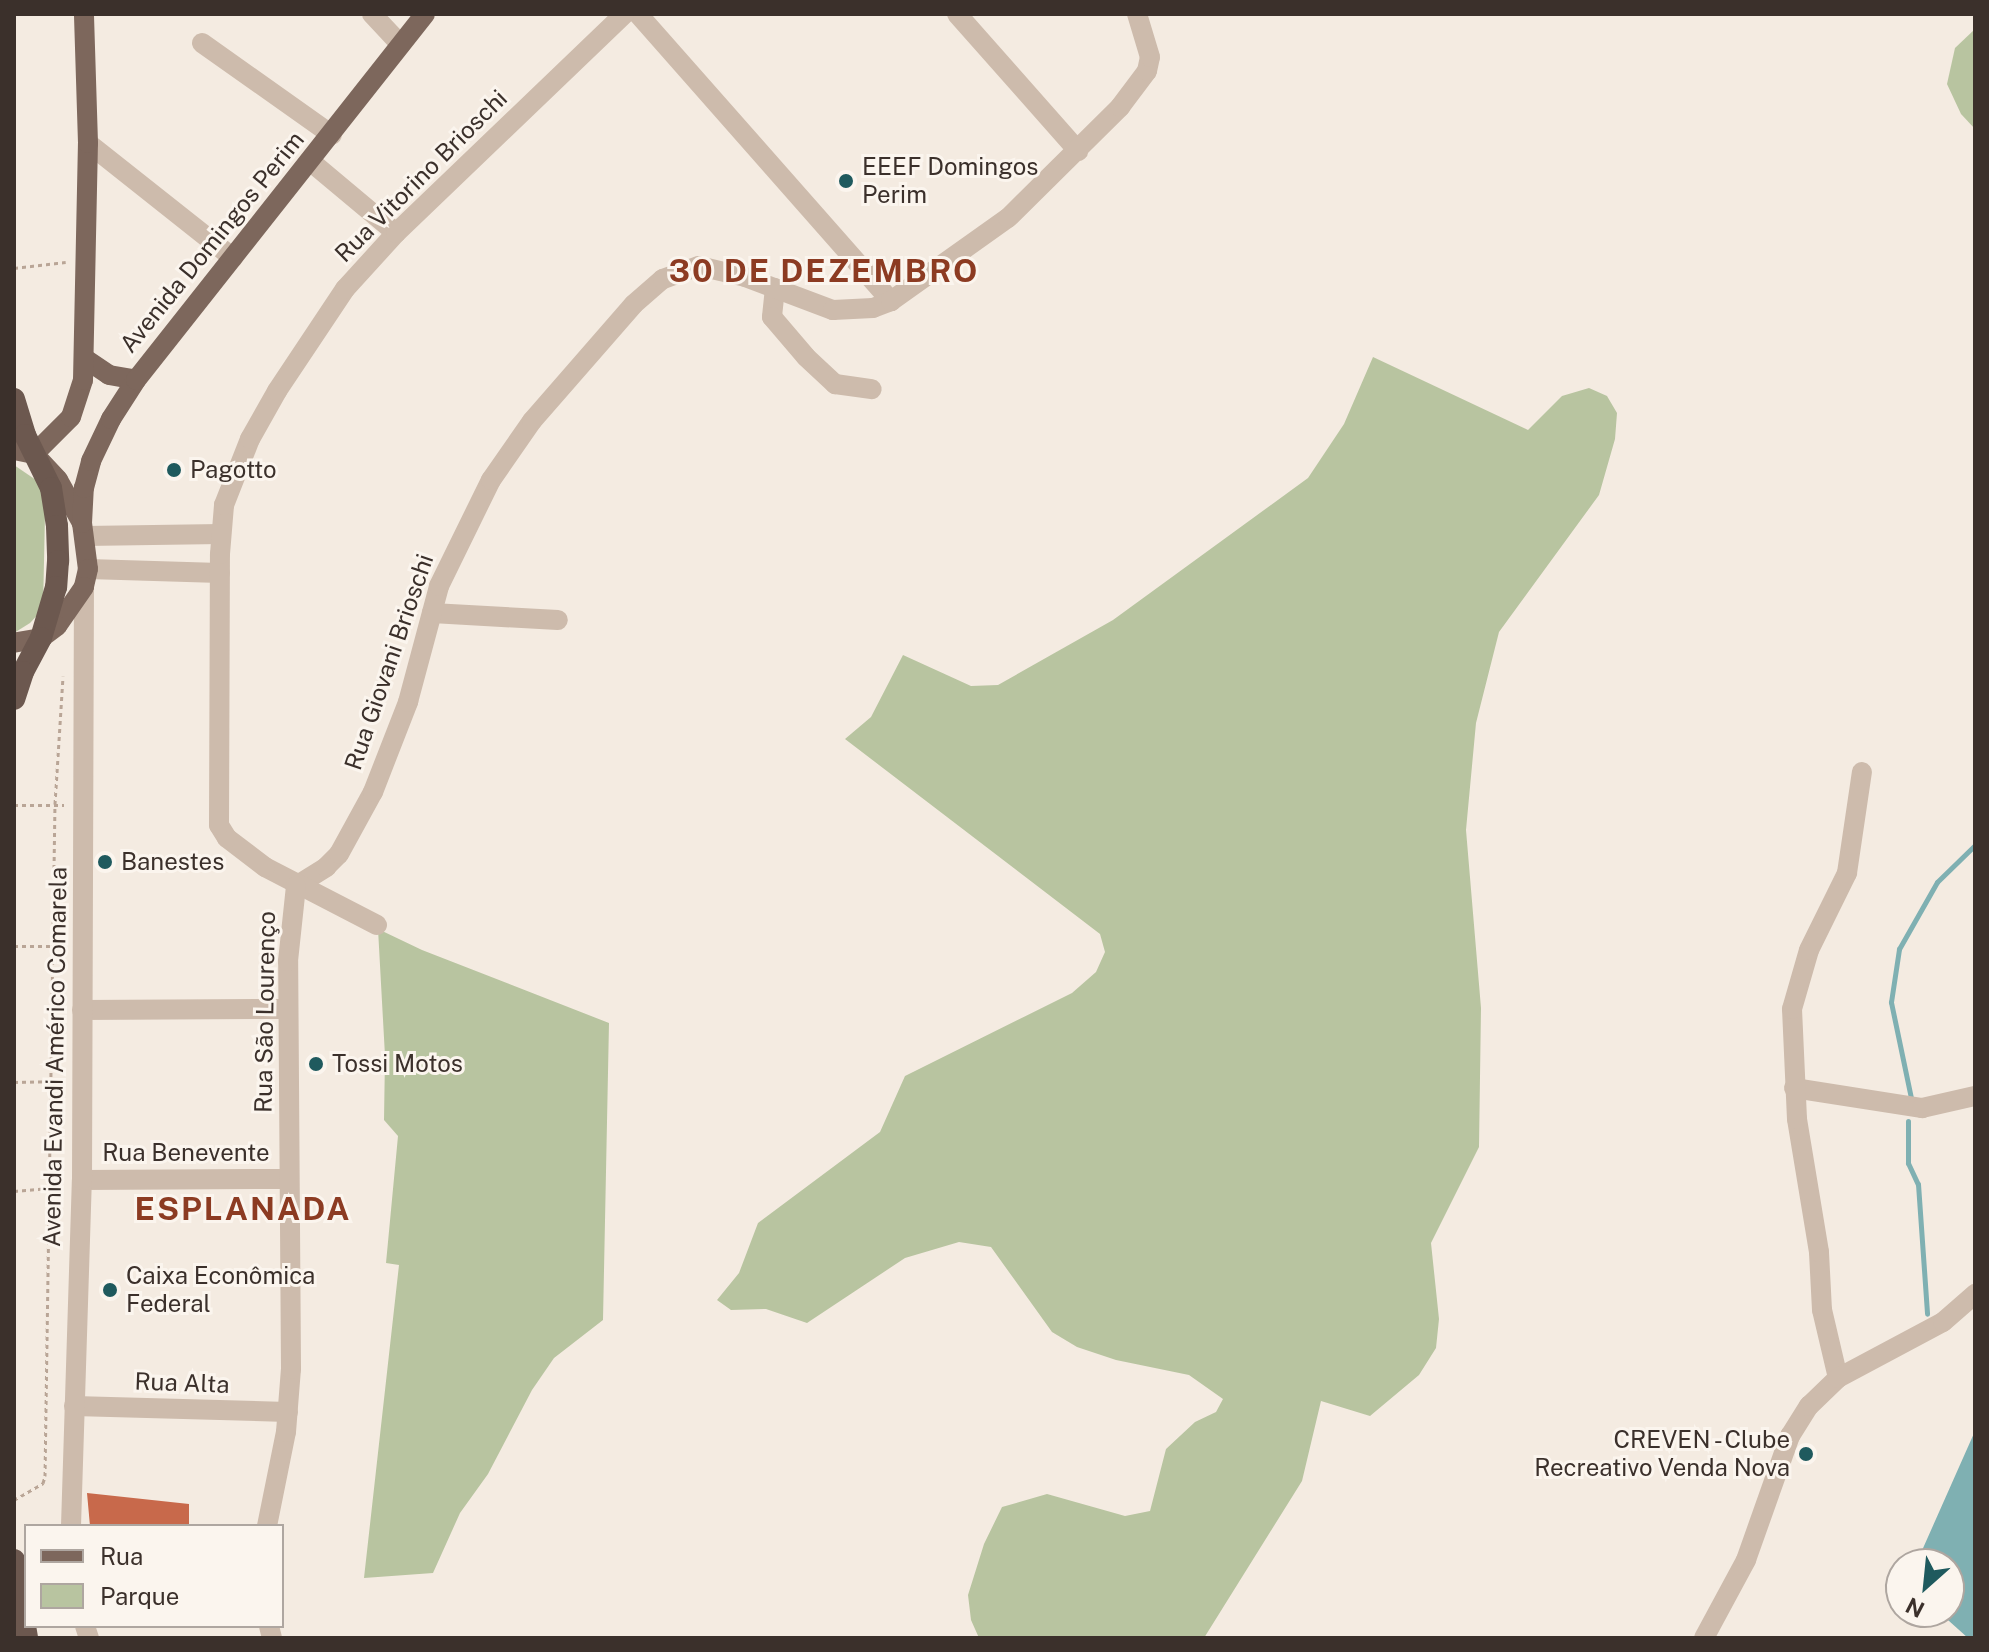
<!DOCTYPE html>
<meta charset="utf-8">
<style>
body{margin:0}
#map{position:relative;width:1989px;height:1652px;overflow:hidden;background:#f4ebe1;font-family:"Public Sans",sans-serif}
div>[style]{position:absolute}
[style*='--x']{left:calc(var(--x)*1px);top:calc(var(--y)*1px);width:calc(var(--w)*1px);rotate:calc(var(--a)*1deg)}
.green>*{inset:0;background:#b8c4a0}
.water>*{inset:0;background:#7fb0b2}
.stream>*{height:5px;margin:-2.5px;padding:0 2.5px;transform-origin:2.5px;border-radius:2.5px;background:#7fb0b2}
.building>*{inset:0;background:#c8694b}
.path>*{height:3px;margin-top:-1.5px;transform-origin:0;background:repeating-linear-gradient(90deg,#b9a596 0 4px,transparent 0 8px)}
.minor>*{height:20px;margin:-10px;padding:0 10px;transform-origin:10px;border-radius:10px;background:#cdbbac}
.tertiary>*{height:20px;margin:-10px;padding:0 10px;transform-origin:10px;border-radius:10px;background:#cdbbac}
.primary>*{height:20px;margin:-10px;padding:0 10px;transform-origin:10px;border-radius:10px;background:#7d675c}
.trunk>*{height:22px;margin:-11px;padding:0 11px;transform-origin:11px;border-radius:11px;background:#6c584f}
.dots>*{width:22px;height:22px;translate:-50% -50%;box-sizing:border-box;border:4px solid #fbf5ee;border-radius:50%}
span{translate:-50% -50%;white-space:nowrap;text-align:center;line-height:1.15;-webkit-text-stroke:6px #fbf5ee;paint-order:stroke}
.poi-label{font-size:24px;color:#3b302b}
.left{translate:0 -50%;text-align:left}
.right{translate:-100% -50%;text-align:right}
.street-label{font-size:24px;color:#3b302b}
.district-label{font-size:32px;color:#8c3b22;font-weight:700;letter-spacing:2px}
.frame{position:absolute;inset:0;border:16px solid #3b302b;pointer-events:none}
.legend{position:absolute;left:24px;top:1524px;width:260px;height:104px;box-sizing:border-box;background:#fbf5ee;border:2px solid #aea6a0;margin:0;padding:10px 14px;list-style:none;font-size:24px;color:#3b302b}
.legend li{display:flex;align-items:center;gap:16px;height:40px}
.legend b{width:40px;border:2px solid #aea6a0}
.north{position:absolute;left:1885px;top:1548px;width:80px;height:80px;box-sizing:border-box;background:#fbf5ee;border:2px solid #aea6a0;border-radius:50%;rotate:207deg;font-size:22px;font-weight:700;line-height:32px;text-align:center;color:#3b302b}
.north::after{content:'';display:block;margin:auto;width:28px;height:36px;background:#1f5a5e;clip-path:polygon(50% 0,100% 100%,50% 72%,0 100%)}
</style>
<div id="map">
<div class="green">
<div style="clip-path:polygon(1975px 29px,1975px 129px,1961px 114px,1947px 84px,1955px 48px)"></div>
<div style="clip-path:polygon(1373px 357px,1528px 430px,1562px 396px,1589px 388px,1607px 396px,1617px 413px,1615px 439px,1599px 495px,1499px 632px,1476px 723px,1466px 830px,1481px 1008px,1479px 1147px,1431px 1243px,1439px 1319px,1436px 1348px,1419px 1375px,1370px 1416px,1321px 1401px,1302px 1481px,1204px 1638px,979px 1638px,971px 1620px,968px 1595px,984px 1544px,1002px 1507px,1047px 1494px,1125px 1516px,1150px 1511px,1166px 1449px,1195px 1422px,1216px 1412px,1223px 1399px,1189px 1375px,1116px 1360px,1077px 1347px,1052px 1332px,991px 1247px,959px 1242px,905px 1258px,807px 1323px,766px 1309px,731px 1310px,717px 1300px,739px 1273px,758px 1223px,880px 1132px,905px 1076px,1072px 993px,1096px 972px,1105px 952px,1100px 934px,845px 739px,871px 717px,903px 655px,971px 686px,998px 685px,1113px 620px,1308px 478px,1344px 424px)"></div>
<div style="clip-path:polygon(14px 465px,36px 480px,44px 493px,45px 514px,43px 609px,30px 623px,14px 633px)"></div>
<div style="clip-path:polygon(378px 929px,422px 950px,609px 1023px,603px 1320px,554px 1358px,532px 1390px,488px 1474px,460px 1513px,433px 1573px,364px 1578px,399px 1265px,386px 1263px,398px 1136px,384px 1120px,385px 1056px)"></div>
</div>
<div class="water">
<div style="clip-path:polygon(1975px 1431px,1975px 1638px,1968px 1638px,1939px 1612px,1949px 1612px,1949px 1564px,1916px 1564px)"></div>
</div>
<div class="stream">
<div style="--x:1911;--y:1098;--w:98;--a:-101.8"></div>
<div style="--x:1891;--y:1002;--w:54;--a:-81.4"></div>
<div style="--x:1899;--y:949;--w:77;--a:-60.4"></div>
<div style="--x:1937;--y:882;--w:53;--a:-44.2"></div>
<div style="--x:1908;--y:1121;--w:42;--a:90"></div>
<div style="--x:1908;--y:1163;--w:23;--a:65"></div>
<div style="--x:1918;--y:1184;--w:130;--a:86"></div>
</div>
<div class="building">
<div style="clip-path:polygon(87px 1493px,189px 1504px,189px 1526px,90px 1526px)"></div>
</div>
<div class="path">
<div style="--x:14;--y:268;--w:52;--a:-6.6"></div>
<div style="--x:14;--y:805;--w:50;--a:0"></div>
<div style="--x:14;--y:946;--w:48;--a:0"></div>
<div style="--x:14;--y:1082;--w:49;--a:-1.2"></div>
<div style="--x:14;--y:1191;--w:48;--a:-4.8"></div>
<div style="--x:14;--y:1500;--w:34;--a:-30"></div>
<div style="--x:43;--y:1483;--w:7;--a:-74"></div>
<div style="--x:45;--y:1476;--w:672;--a:-89.15"></div>
<div style="--x:55;--y:804;--w:128;--a:-86.4"></div>
</div>
<div class="minor">
<div style="--x:372;--y:14;--w:42;--a:46.9"></div>
<div style="--x:638;--y:14;--w:383;--a:48.6"></div>
<div style="--x:957;--y:14;--w:183;--a:48.5"></div>
<div style="--x:202;--y:43;--w:159;--a:35.3"></div>
<div style="--x:88;--y:143;--w:185;--a:38.4"></div>
<div style="--x:310;--y:161;--w:112;--a:39.9"></div>
<div style="--x:775;--y:288;--w:29;--a:96"></div>
<div style="--x:772;--y:317;--w:52;--a:49.6"></div>
<div style="--x:806;--y:357;--w:40;--a:43"></div>
<div style="--x:835;--y:384;--w:37;--a:8"></div>
<div style="--x:85;--y:536;--w:136;--a:-0.8"></div>
<div style="--x:88;--y:569;--w:132;--a:1.7"></div>
<div style="--x:432;--y:613;--w:126;--a:3.2"></div>
<div style="--x:296;--y:886;--w:36;--a:-32"></div>
<div style="--x:326;--y:867;--w:18;--a:-45"></div>
<div style="--x:339;--y:854;--w:71;--a:-61.3"></div>
<div style="--x:373;--y:792;--w:97;--a:-68.7"></div>
<div style="--x:408;--y:702;--w:120;--a:-75"></div>
<div style="--x:439;--y:586;--w:118;--a:-63.9"></div>
<div style="--x:491;--y:480;--w:72;--a:-55.2"></div>
<div style="--x:532;--y:421;--w:155;--a:-48.9"></div>
<div style="--x:634;--y:304;--w:38;--a:-41"></div>
<div style="--x:663;--y:279;--w:38;--a:-20"></div>
<div style="--x:699;--y:266;--w:47;--a:13.4"></div>
<div style="--x:745;--y:277;--w:94;--a:20.6"></div>
<div style="--x:833;--y:310;--w:40;--a:-2.9"></div>
<div style="--x:873;--y:308;--w:19;--a:-21"></div>
<div style="--x:891;--y:301;--w:143;--a:-35.4"></div>
<div style="--x:1008;--y:218;--w:158;--a:-44.7"></div>
<div style="--x:1120;--y:107;--w:45;--a:-53.1"></div>
<div style="--x:1147;--y:71;--w:14;--a:-78"></div>
<div style="--x:1150;--y:57;--w:45;--a:-106.8"></div>
<div style="--x:377;--y:925;--w:126;--a:-152.6"></div>
<div style="--x:265;--y:867;--w:48;--a:-142.7"></div>
<div style="--x:227;--y:838;--w:15;--a:-122"></div>
<div style="--x:219;--y:825;--w:271;--a:-89.8"></div>
<div style="--x:220;--y:554;--w:49;--a:-85.3"></div>
<div style="--x:224;--y:505;--w:71;--a:-68.5"></div>
<div style="--x:250;--y:439;--w:55;--a:-60.6"></div>
<div style="--x:277;--y:391;--w:123;--a:-56.3"></div>
<div style="--x:345;--y:289;--w:76;--a:-47.7"></div>
<div style="--x:396;--y:233;--w:316;--a:-43.8"></div>
<div style="--x:82;--y:1010;--w:206;--a:-0.3"></div>
<div style="--x:1794;--y:1088;--w:130;--a:8.9"></div>
<div style="--x:1922;--y:1108;--w:54;--a:-12.8"></div>
<div style="--x:82;--y:1180;--w:207;--a:-0.3"></div>
<div style="--x:1838;--y:1378;--w:70;--a:-103.2"></div>
<div style="--x:1822;--y:1310;--w:58;--a:-93"></div>
<div style="--x:1819;--y:1252;--w:135;--a:-99.4"></div>
<div style="--x:1797;--y:1119;--w:110;--a:-92.6"></div>
<div style="--x:1792;--y:1009;--w:61;--a:-73.9"></div>
<div style="--x:1809;--y:950;--w:86;--a:-63.7"></div>
<div style="--x:1847;--y:873;--w:102;--a:-81.6"></div>
<div style="--x:74;--y:1406;--w:214;--a:1.6"></div>
<div style="--x:267;--y:1526;--w:96;--a:-78.6"></div>
<div style="--x:286;--y:1432;--w:63;--a:-85.5"></div>
<div style="--x:291;--y:1369;--w:408;--a:-90.4"></div>
<div style="--x:288;--y:961;--w:75;--a:-83.9"></div>
<div style="--x:269;--y:1626;--w:12;--a:76"></div>
<div style="--x:1704;--y:1638;--w:89;--a:-61.7"></div>
<div style="--x:1746;--y:1560;--w:132;--a:-70.5"></div>
<div style="--x:1790;--y:1436;--w:36;--a:-58"></div>
<div style="--x:1809;--y:1406;--w:40;--a:-44"></div>
<div style="--x:1838;--y:1378;--w:119;--a:-28.1"></div>
<div style="--x:1943;--y:1322;--w:43;--a:-41.2"></div>
</div>
<div class="tertiary">
<div style="--x:71;--y:1526;--w:346;--a:-88.2"></div>
<div style="--x:82;--y:1180;--w:593;--a:-89.81"></div>
<div style="--x:85;--y:1626;--w:13;--a:72"></div>
</div>
<div class="primary">
<div style="--x:84;--y:358;--w:30;--a:34"></div>
<div style="--x:109;--y:375;--w:27;--a:10"></div>
<div style="--x:14;--y:450;--w:20;--a:11"></div>
<div style="--x:34;--y:454;--w:35;--a:47"></div>
<div style="--x:58;--y:480;--w:49;--a:60.8"></div>
<div style="--x:82;--y:523;--w:46;--a:82.6"></div>
<div style="--x:88;--y:569;--w:18;--a:103"></div>
<div style="--x:84;--y:587;--w:47;--a:124.7"></div>
<div style="--x:57;--y:626;--w:20;--a:143"></div>
<div style="--x:41;--y:638;--w:27;--a:170"></div>
<div style="--x:34;--y:454;--w:52;--a:-45"></div>
<div style="--x:71;--y:417;--w:39;--a:-72"></div>
<div style="--x:83;--y:380;--w:237;--a:-88.8"></div>
<div style="--x:88;--y:143;--w:129;--a:-91.8"></div>
<div style="--x:82;--y:523;--w:35;--a:-87"></div>
<div style="--x:84;--y:488;--w:28;--a:-75"></div>
<div style="--x:91;--y:461;--w:47;--a:-64.5"></div>
<div style="--x:111;--y:419;--w:46;--a:-57.3"></div>
<div style="--x:136;--y:380;--w:466;--a:-51.7"></div>
</div>
<div class="trunk">
<div style="--x:14;--y:399;--w:38;--a:73"></div>
<div style="--x:25;--y:435;--w:59;--a:63.9"></div>
<div style="--x:51;--y:488;--w:38;--a:81"></div>
<div style="--x:57;--y:526;--w:35;--a:88"></div>
<div style="--x:58;--y:561;--w:26;--a:94"></div>
<div style="--x:56;--y:587;--w:53;--a:106.4"></div>
<div style="--x:41;--y:638;--w:38;--a:118"></div>
<div style="--x:23;--y:672;--w:28;--a:108"></div>
<div style="--x:14;--y:1560;--w:79;--a:80.5"></div>
</div>
<div class="dots">
<div style="left:846px;top:181px;background:#1f5a5e"></div>
<div style="left:174px;top:470px;background:#1f5a5e"></div>
<div style="left:105px;top:862px;background:#1f5a5e"></div>
<div style="left:316px;top:1064px;background:#1f5a5e"></div>
<div style="left:110px;top:1290px;background:#1f5a5e"></div>
<div style="left:1806px;top:1454px;background:#1f5a5e"></div>
</div>
<div class="poi-label">
<span class="left" style="left:862px;top:181px">EEEF Domingos<br>Perim</span>
<span class="left" style="left:190px;top:470px">Pagotto</span>
<span class="left" style="left:121px;top:862px">Banestes</span>
<span class="left" style="left:332px;top:1064px">Tossi Motos</span>
<span class="left" style="left:126px;top:1290px">Caixa Econômica<br>Federal</span>
<span class="right" style="left:1790px;top:1454px">CREVEN - Clube<br>Recreativo Venda Nova</span>
</div>
<div class="street-label">
<span style="left:421px;top:176px;rotate:-45deg">Rua Vitorino Brioschi</span>
<span style="left:212px;top:242px;rotate:-51deg">Avenida Domingos Perim</span>
<span style="left:389px;top:662px;rotate:-71deg">Rua Giovani Brioschi</span>
<span style="left:265px;top:1012px;rotate:-89deg">Rua São Lourenço</span>
<span style="left:55px;top:1057px;rotate:-89deg">Avenida Evandi Américo Comarela</span>
<span style="left:186px;top:1153px">Rua Benevente</span>
<span style="left:182px;top:1383px;rotate:2deg">Rua Alta</span>
</div>
<div class="district-label">
<span style="left:824px;top:271px">30 DE DEZEMBRO</span>
<span style="left:243px;top:1209px">ESPLANADA</span>
</div>
<div class="frame"></div>
<ul class="legend">
<li><b style="height:10px;background:#7d675c"></b>Rua</li>
<li><b style="height:22px;background:#b8c4a0"></b>Parque</li>
</ul>
<div class="north">N</div>
</div>
